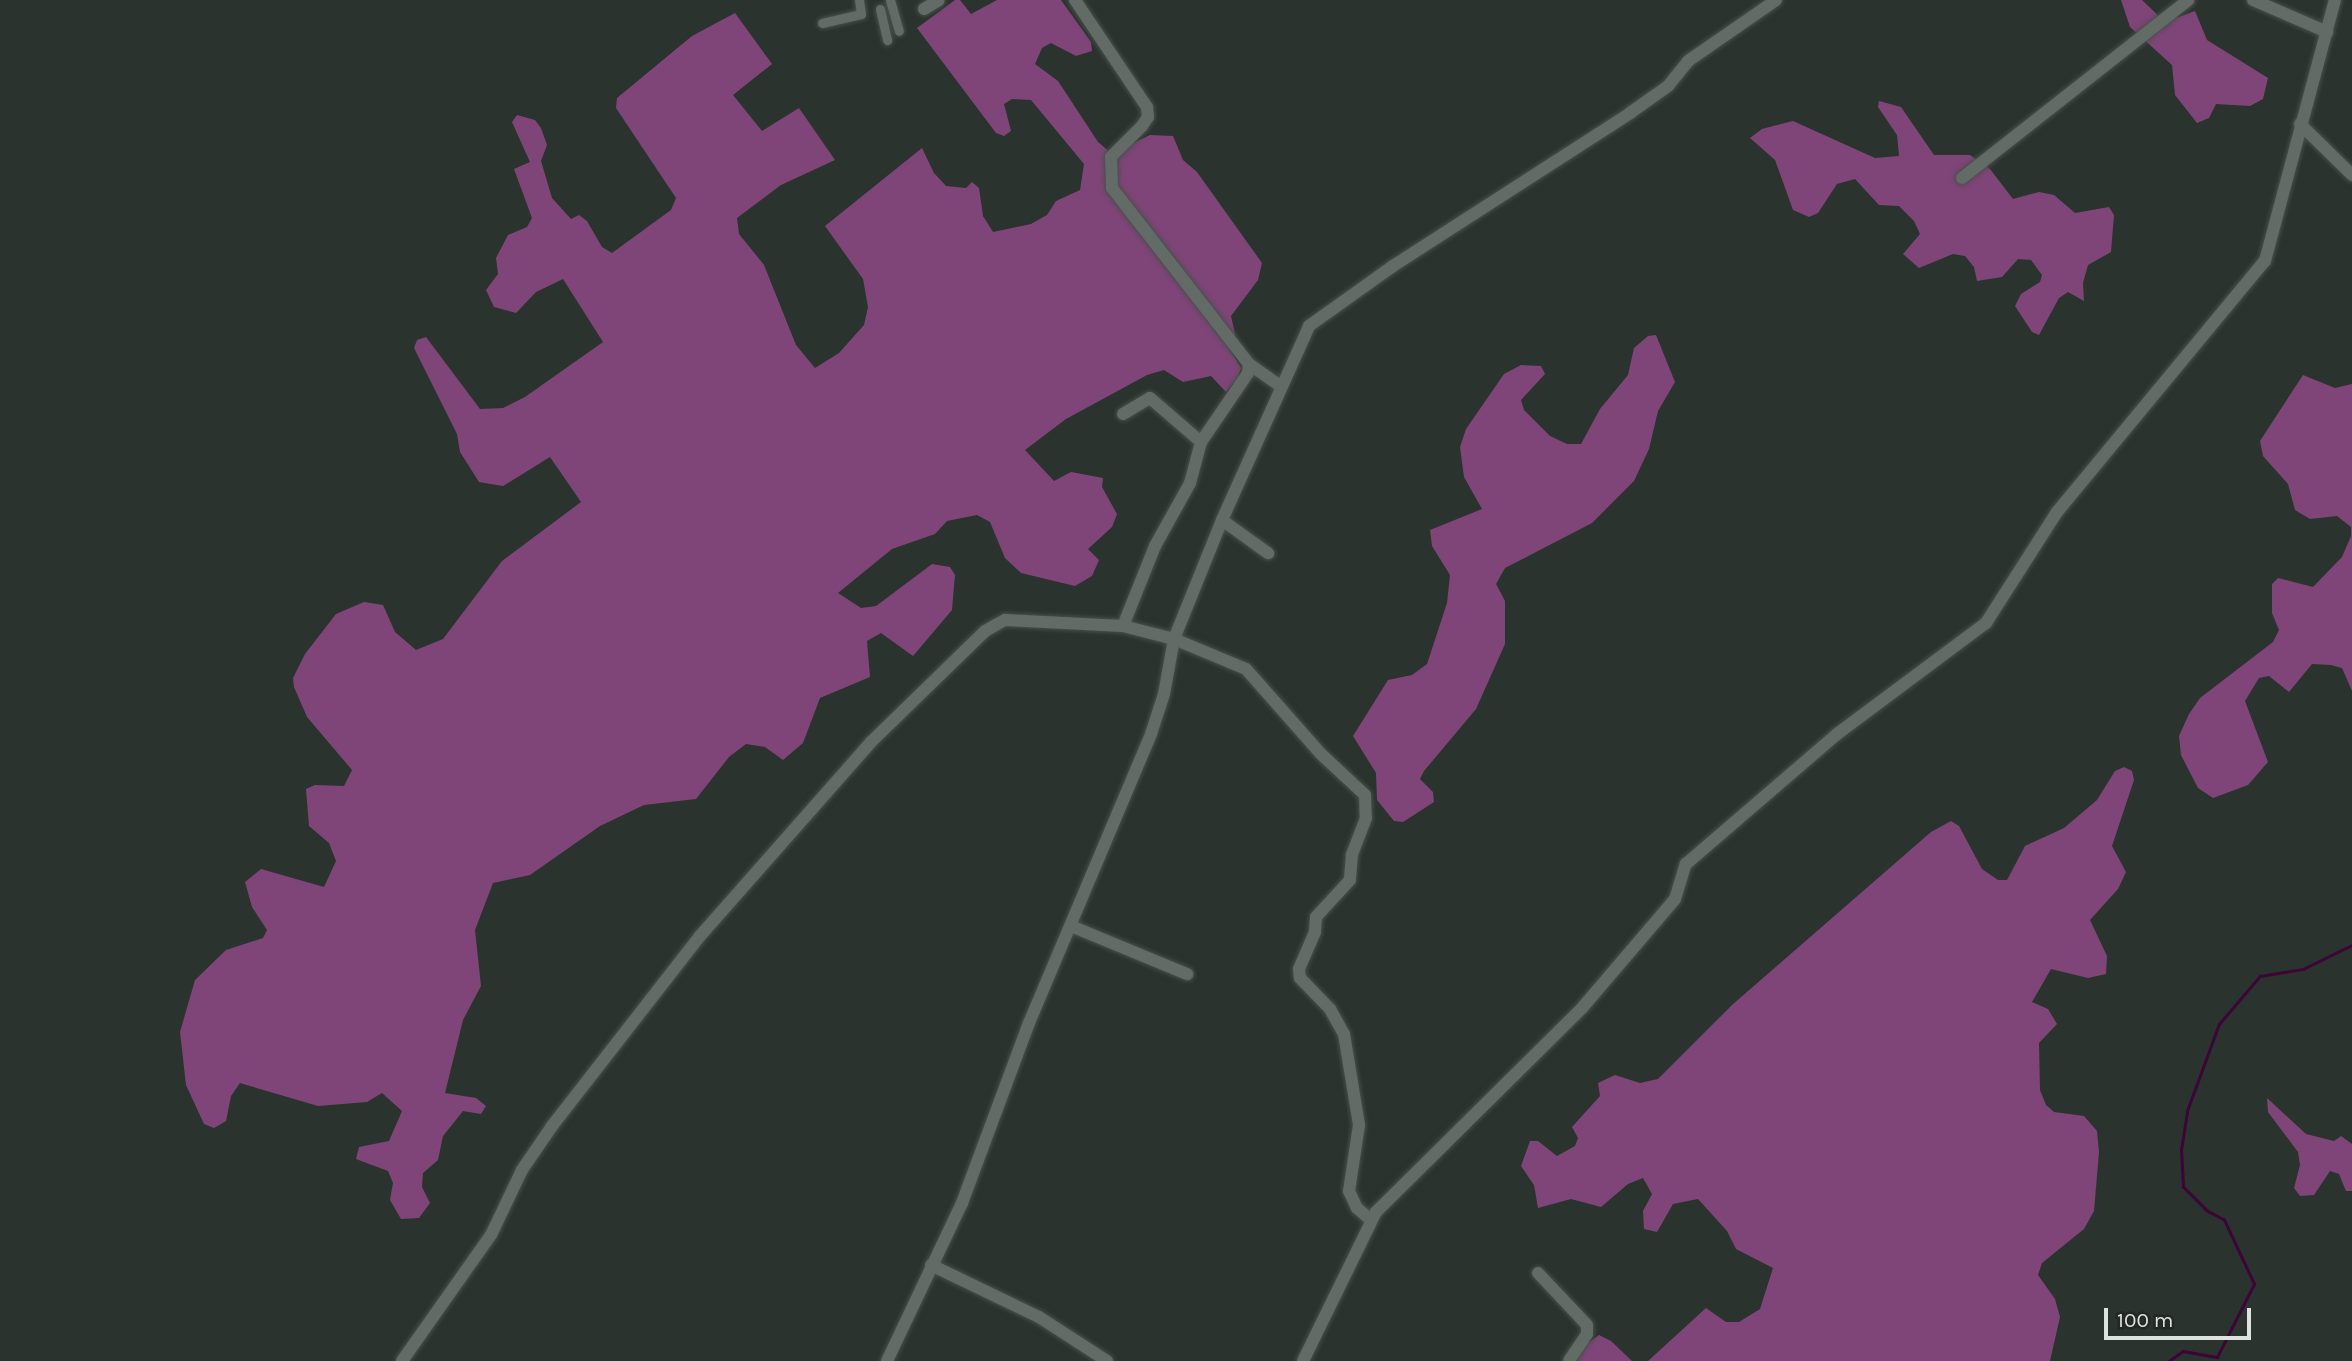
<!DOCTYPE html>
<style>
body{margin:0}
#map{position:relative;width:2352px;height:1361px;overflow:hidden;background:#2b332e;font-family:Karla,sans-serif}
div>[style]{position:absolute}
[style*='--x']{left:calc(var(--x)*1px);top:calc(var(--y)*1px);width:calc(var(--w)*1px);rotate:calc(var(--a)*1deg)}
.forest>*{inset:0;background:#7f4578}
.stream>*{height:2.5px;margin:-1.25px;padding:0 1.25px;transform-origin:1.25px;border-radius:1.25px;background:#3c0438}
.roads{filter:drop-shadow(0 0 2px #494f4b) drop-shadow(0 0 2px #494f4b)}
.pedestrian>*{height:9px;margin:-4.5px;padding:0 4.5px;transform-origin:4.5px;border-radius:4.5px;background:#626b66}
.minor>*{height:12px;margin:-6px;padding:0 6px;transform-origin:6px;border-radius:6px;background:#626b66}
span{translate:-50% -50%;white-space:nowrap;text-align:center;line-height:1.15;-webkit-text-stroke:6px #222924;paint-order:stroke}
.scale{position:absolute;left:2104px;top:1308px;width:147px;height:32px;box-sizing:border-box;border:4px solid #dee3e0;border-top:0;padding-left:9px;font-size:21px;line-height:24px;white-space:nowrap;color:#dee3e0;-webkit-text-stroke:5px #222924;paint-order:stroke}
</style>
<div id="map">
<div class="forest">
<div style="clip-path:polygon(955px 0,960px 0,971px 14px,997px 0,1061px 0,1091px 42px,1092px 51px,1076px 56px,1051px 43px,1042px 48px,1035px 64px,1058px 81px,1098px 142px,1117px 158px,1125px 147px,1150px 135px,1173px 136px,1183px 160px,1197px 172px,1262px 263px,1258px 280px,1231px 316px,1236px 338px,1228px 347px,1241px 368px,1238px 377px,1226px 392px,1211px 376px,1183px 382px,1164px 370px,1147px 375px,1066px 419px,1025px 450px,1054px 481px,1071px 472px,1103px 478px,1102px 487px,1117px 514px,1112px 527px,1088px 549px,1099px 560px,1092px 576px,1075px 586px,1021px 573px,1005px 558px,990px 522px,977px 515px,947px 521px,935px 534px,892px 549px,838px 593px,861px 608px,876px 606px,932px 564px,950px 567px,955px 575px,952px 610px,913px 656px,881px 633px,867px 641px,870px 677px,820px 698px,803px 743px,783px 760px,765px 747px,746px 744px,729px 757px,696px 799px,644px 805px,600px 826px,530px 875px,493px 883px,475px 930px,481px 986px,463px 1020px,445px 1093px,476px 1098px,486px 1106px,481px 1114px,463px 1111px,443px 1136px,438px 1160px,423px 1173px,422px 1187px,430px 1203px,419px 1218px,401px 1219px,390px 1200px,393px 1183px,388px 1171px,356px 1159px,359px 1147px,389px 1141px,402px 1111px,382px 1093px,367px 1102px,318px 1106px,240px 1083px,231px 1096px,226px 1121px,214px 1128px,204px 1124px,186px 1085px,180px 1032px,195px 980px,226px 950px,263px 938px,267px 930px,252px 907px,245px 882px,261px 869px,324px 887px,336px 861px,329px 843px,309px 826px,306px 789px,315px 785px,344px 786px,352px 770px,307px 717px,294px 687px,293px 678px,305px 654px,336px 614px,364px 602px,383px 605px,395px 632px,416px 650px,443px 639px,502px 561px,581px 502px,550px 457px,503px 486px,479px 482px,460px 452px,457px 434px,414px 348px,417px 340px,426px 337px,480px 409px,503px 408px,525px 397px,603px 342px,563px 279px,536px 292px,516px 313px,494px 307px,486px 290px,498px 274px,496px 258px,508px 235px,527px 227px,532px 218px,514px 169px,530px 162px,512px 122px,517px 115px,535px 120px,541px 128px,547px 145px,541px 161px,552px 198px,571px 219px,579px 215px,587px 221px,602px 247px,612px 253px,671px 210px,676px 198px,616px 108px,617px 98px,692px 36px,735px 13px,772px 64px,733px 95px,762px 131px,799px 108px,835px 160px,781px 185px,737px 218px,739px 234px,764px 265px,796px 345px,815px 368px,839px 353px,864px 325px,868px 307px,863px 279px,825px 226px,922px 148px,934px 173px,946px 186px,966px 188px,972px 182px,979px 188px,983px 216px,993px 232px,1031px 224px,1047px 215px,1056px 201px,1080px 190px,1084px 164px,1031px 100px,1012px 99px,1004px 104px,1011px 131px,1004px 136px,996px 133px,917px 28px)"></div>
<div style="clip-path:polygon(2121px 0,2142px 0,2165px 22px,2195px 11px,2207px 40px,2268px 78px,2263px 99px,2250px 106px,2216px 104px,2209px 118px,2197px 123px,2175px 95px,2172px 65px,2130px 27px)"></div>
<div style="clip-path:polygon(1879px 101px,1901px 107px,1934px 155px,1970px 155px,1990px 169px,2013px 199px,2039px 192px,2054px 195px,2075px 213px,2109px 207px,2114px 215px,2111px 252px,2088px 265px,2083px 283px,2084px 301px,2068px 292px,2059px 298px,2039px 335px,2032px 332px,2015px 306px,2021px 294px,2040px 282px,2042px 275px,2031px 260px,2018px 259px,2002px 277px,1977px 281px,1974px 267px,1965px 256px,1953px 254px,1919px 268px,1903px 254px,1920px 234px,1914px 221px,1899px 206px,1879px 205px,1855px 179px,1837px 184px,1818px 213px,1809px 217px,1793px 210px,1775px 160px,1750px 138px,1762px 129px,1793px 121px,1875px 158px,1899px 156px,1897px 135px,1878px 107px)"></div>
<div style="clip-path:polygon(1656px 335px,1675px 382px,1658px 411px,1649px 449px,1634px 481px,1592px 523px,1505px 568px,1496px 584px,1505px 601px,1505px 644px,1476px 709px,1424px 771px,1420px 779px,1433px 792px,1434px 802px,1403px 822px,1394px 821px,1377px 800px,1376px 773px,1353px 736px,1388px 680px,1412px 675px,1427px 664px,1447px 603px,1450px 575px,1432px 546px,1430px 530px,1482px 509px,1464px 477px,1460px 447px,1466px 429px,1504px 374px,1521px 365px,1541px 366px,1545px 374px,1521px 400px,1524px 410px,1550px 436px,1567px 444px,1581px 444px,1600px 409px,1628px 375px,1634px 348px,1648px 336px)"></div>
<div style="clip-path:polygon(2303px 375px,2335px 388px,2352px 384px,2352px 691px,2342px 668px,2331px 665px,2312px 664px,2289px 692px,2269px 676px,2259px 678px,2245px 701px,2268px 762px,2248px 785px,2213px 798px,2198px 788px,2181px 755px,2179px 736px,2189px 714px,2200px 698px,2273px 642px,2279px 630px,2272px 613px,2272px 584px,2278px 578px,2313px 587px,2342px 557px,2351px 536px,2351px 527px,2337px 516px,2310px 519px,2295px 510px,2288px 484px,2263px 456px,2260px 441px)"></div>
<div style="clip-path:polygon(2124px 767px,2132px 771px,2134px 780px,2112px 846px,2126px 872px,2118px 889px,2090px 920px,2107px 956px,2106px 974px,2088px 978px,2051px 969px,2032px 1002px,2048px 1009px,2057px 1024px,2039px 1043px,2040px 1090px,2046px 1105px,2054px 1112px,2084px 1116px,2097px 1131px,2099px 1152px,2094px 1211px,2084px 1229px,2042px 1263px,2038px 1275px,2055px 1299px,2060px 1317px,2050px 1361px,1648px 1361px,1706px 1308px,1726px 1322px,1739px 1322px,1760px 1309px,1773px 1268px,1736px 1249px,1727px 1231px,1698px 1199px,1673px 1204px,1657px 1232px,1644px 1229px,1643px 1211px,1652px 1194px,1643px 1178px,1628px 1184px,1601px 1207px,1571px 1199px,1538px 1208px,1534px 1185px,1521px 1166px,1530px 1141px,1538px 1141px,1557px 1156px,1575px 1146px,1578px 1138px,1572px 1127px,1600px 1096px,1598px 1083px,1615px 1075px,1640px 1083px,1658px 1079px,1732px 1005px,1931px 832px,1951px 821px,1959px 826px,1982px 869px,1998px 880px,2007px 880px,2025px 846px,2064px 828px,2097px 800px,2115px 771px)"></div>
<div style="clip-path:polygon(2267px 1098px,2306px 1134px,2334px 1141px,2341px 1136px,2352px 1144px,2352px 1191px,2346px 1191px,2339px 1174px,2330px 1171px,2314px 1195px,2300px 1196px,2294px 1188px,2300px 1165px,2298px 1152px,2268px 1112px)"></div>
<div style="clip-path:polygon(1599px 1335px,1611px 1341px,1632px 1361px,1577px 1361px,1583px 1347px)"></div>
</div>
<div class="stream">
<div style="--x:2169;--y:1361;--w:17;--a:-36"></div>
<div style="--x:2183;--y:1351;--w:35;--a:10"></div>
<div style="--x:2217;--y:1357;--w:82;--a:-63.1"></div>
<div style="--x:2254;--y:1284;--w:71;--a:-115.1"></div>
<div style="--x:2224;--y:1220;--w:19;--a:-152"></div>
<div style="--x:2207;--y:1211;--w:34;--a:-135"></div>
<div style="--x:2183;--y:1187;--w:37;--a:-93"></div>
<div style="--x:2181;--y:1150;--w:39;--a:-81"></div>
<div style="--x:2187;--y:1111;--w:93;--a:-69.8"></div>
<div style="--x:2219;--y:1024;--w:63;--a:-49.5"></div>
<div style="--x:2260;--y:976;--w:44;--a:-9.2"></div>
<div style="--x:2303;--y:969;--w:55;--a:-26.1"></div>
</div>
<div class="roads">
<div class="pedestrian">
<div style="--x:890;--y:0;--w:32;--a:74"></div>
<div style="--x:880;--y:9;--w:32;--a:77"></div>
<div style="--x:822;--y:23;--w:40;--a:-13"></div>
<div style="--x:861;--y:14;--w:14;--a:-98"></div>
</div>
<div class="minor">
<div style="--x:1075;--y:0;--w:129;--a:56.1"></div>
<div style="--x:1147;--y:107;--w:10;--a:84"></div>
<div style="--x:1148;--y:117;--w:11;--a:124"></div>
<div style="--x:1142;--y:126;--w:44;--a:135"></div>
<div style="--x:1111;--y:157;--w:31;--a:88"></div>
<div style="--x:1112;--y:188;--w:223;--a:52.1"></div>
<div style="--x:1249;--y:364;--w:38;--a:35"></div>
<div style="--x:2253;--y:0;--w:81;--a:23.4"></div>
<div style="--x:924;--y:9;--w:17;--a:-31"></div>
<div style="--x:2300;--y:124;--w:73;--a:44.4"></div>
<div style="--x:1962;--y:178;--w:288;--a:-38.2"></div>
<div style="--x:1123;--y:414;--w:31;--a:-31"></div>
<div style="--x:1150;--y:398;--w:67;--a:40.8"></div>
<div style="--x:1222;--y:520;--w:213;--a:-65.8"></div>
<div style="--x:1309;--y:326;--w:103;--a:-35.5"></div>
<div style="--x:1393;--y:266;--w:282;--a:-32.8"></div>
<div style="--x:1630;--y:113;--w:47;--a:-35.4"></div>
<div style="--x:1668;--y:86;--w:32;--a:-51"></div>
<div style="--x:1688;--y:61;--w:107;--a:-34.7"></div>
<div style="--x:1123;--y:626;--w:86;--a:-68.2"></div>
<div style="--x:1155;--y:546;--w:72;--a:-60.9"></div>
<div style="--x:1190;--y:483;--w:42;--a:-75"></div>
<div style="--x:1201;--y:442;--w:83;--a:-55.7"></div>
<div style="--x:1248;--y:373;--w:9;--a:-84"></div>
<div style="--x:1071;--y:926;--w:126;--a:22.5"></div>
<div style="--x:931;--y:1265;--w:120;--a:25.7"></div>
<div style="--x:1039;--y:1317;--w:81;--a:32.9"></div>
<div style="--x:1538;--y:1273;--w:71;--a:46.7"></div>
<div style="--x:1587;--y:1325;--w:9;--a:90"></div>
<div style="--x:1587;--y:1334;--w:32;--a:124"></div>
<div style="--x:402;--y:1361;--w:154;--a:-54.8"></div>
<div style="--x:491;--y:1235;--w:72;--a:-64.5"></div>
<div style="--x:522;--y:1170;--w:53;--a:-55.7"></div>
<div style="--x:552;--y:1126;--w:241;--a:-52.1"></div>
<div style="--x:700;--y:936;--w:259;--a:-48.6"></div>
<div style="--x:871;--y:742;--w:159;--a:-44.2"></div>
<div style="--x:985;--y:631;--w:23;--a:-29"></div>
<div style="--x:1005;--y:620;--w:118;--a:2.9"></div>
<div style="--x:1123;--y:626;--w:53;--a:14.3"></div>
<div style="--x:1174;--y:639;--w:78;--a:22.6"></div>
<div style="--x:1246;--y:669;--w:113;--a:48.6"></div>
<div style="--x:1321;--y:754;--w:60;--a:43"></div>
<div style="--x:1365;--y:795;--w:23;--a:88"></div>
<div style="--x:1366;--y:818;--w:40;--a:111"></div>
<div style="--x:1352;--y:855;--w:25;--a:95"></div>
<div style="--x:1350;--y:880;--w:50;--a:132.6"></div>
<div style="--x:1316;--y:917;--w:15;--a:94"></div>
<div style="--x:1315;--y:932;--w:40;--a:113.4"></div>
<div style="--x:1299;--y:969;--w:9;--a:84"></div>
<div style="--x:1300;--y:978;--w:43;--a:45.9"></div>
<div style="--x:1330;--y:1009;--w:29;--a:61"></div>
<div style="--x:1344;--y:1034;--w:92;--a:80.6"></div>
<div style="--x:1359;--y:1125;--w:67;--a:98.6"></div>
<div style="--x:1349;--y:1191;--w:19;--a:65"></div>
<div style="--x:1357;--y:1208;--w:18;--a:41"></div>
<div style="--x:887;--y:1361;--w:175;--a:-64.6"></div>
<div style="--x:962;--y:1203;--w:192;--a:-69.6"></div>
<div style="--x:1029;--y:1023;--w:314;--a:-67.1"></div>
<div style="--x:1151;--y:734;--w:42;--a:-72"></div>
<div style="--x:1164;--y:694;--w:56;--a:-79.7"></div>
<div style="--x:1174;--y:639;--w:128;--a:-68"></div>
<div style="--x:1222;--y:520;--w:57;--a:35.7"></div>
<div style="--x:1303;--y:1361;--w:166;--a:-63.9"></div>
<div style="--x:1376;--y:1212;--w:290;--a:-44.7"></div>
<div style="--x:1582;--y:1008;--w:143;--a:-49.5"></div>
<div style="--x:1675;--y:899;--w:37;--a:-73"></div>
<div style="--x:1686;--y:864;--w:199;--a:-40.7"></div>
<div style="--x:1837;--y:734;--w:186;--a:-36.7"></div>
<div style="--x:1986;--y:623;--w:132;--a:-57.4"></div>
<div style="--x:2057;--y:512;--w:326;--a:-50.4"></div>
<div style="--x:2265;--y:261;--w:270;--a:-75"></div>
</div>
</div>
<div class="scale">100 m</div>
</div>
